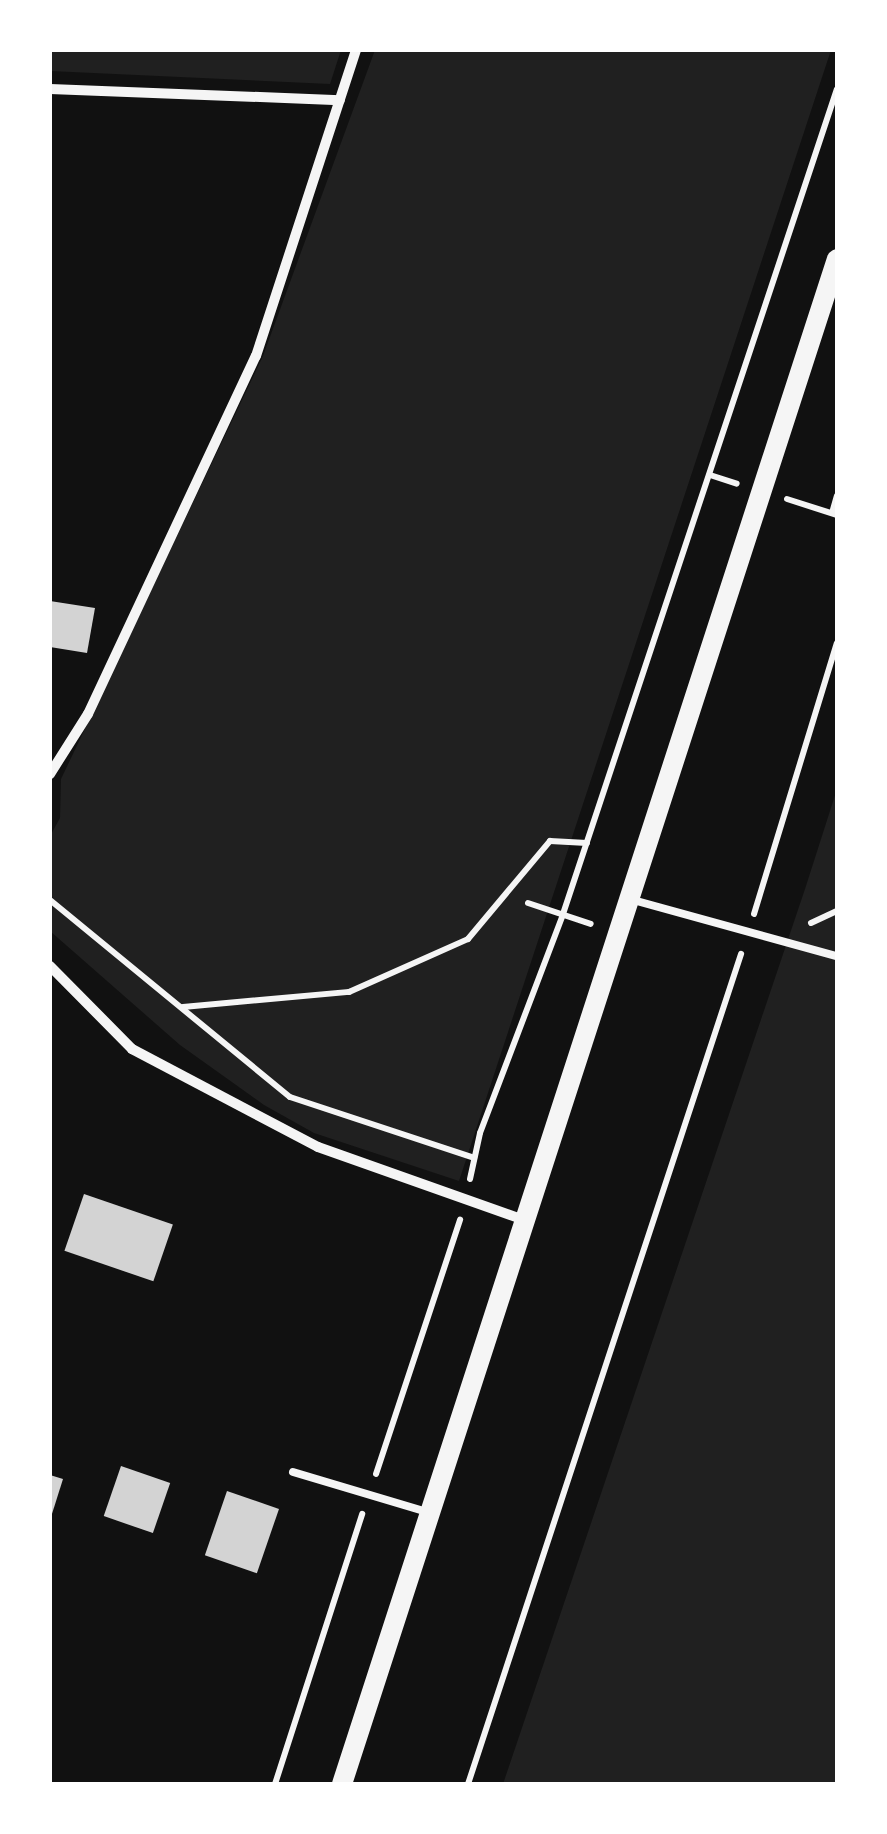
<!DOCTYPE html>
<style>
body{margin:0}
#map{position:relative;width:887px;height:1834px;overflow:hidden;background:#111;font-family:"Fira Sans",sans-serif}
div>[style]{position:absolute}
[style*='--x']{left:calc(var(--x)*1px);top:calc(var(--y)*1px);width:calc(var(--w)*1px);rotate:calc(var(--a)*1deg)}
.green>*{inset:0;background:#202020}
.building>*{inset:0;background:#d3d3d3;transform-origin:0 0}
.path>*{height:6px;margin:-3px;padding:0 3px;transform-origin:3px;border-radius:3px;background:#f5f5f5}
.service>*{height:8px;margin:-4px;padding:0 4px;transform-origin:4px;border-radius:4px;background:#f5f5f5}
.minor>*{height:10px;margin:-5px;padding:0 5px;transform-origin:5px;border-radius:5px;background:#f5f5f5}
.secondary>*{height:20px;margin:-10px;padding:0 10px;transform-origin:10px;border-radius:10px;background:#f5f5f5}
span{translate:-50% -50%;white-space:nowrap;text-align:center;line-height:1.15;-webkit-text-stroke:10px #fff;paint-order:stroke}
.frame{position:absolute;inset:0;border:52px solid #fff;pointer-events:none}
</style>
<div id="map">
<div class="green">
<div style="clip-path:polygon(50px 50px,341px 50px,330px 84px,50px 71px)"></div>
<div style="clip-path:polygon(375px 50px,831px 50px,459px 1181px,314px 1133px,264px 1105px,180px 1045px,50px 931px,50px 836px,60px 818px,61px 779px,263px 356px)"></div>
<div style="clip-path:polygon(837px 789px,837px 1784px,503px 1784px,805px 889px)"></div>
</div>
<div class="building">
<div style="clip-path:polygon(50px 601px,95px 608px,87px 653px,50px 647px)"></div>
<div style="left:84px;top:1194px;width:94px;height:60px;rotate:19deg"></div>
<div style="left:121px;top:1466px;width:52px;height:53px;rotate:19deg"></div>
<div style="clip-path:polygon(50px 1475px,63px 1479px,51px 1517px,50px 1517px)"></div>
<div style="left:227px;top:1491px;width:55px;height:68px;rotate:19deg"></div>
</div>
<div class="path">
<div style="--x:710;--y:475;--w:28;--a:18"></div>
<div style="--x:787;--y:499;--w:52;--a:17.7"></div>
<div style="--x:832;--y:513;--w:18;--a:-74"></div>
<div style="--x:50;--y:900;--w:310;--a:39.4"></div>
<div style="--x:290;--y:1097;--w:194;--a:18.3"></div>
<div style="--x:528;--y:903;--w:66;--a:18.4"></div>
<div style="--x:754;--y:914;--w:283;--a:-73"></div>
<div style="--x:811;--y:923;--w:29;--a:-25"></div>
<div style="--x:183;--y:1007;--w:167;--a:-5.2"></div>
<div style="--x:349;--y:992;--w:130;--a:-24"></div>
<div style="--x:468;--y:939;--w:128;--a:-50.1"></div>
<div style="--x:550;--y:841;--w:37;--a:3"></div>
<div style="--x:470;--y:1179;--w:47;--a:-77.7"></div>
<div style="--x:480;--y:1133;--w:234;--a:-69.2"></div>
<div style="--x:563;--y:914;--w:869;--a:-71.63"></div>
<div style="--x:376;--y:1474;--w:268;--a:-71.7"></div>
<div style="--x:275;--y:1784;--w:284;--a:-72.1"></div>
<div style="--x:468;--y:1784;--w:874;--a:-71.79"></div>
</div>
<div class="service">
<div style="--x:633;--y:900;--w:212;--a:15.4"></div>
<div style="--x:293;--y:1472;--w:140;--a:16.6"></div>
</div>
<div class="minor">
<div style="--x:50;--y:89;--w:290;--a:2.2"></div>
<div style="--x:50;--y:774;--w:71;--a:-57.7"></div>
<div style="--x:88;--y:714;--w:395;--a:-64.9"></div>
<div style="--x:256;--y:356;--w:322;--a:-71.9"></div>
<div style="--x:50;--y:966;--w:117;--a:45.3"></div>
<div style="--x:132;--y:1049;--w:210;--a:27.8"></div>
<div style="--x:318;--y:1147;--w:219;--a:19.5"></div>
</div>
<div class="secondary">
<div style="--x:342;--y:1784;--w:1603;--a:-72.02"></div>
</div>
<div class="frame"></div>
</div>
